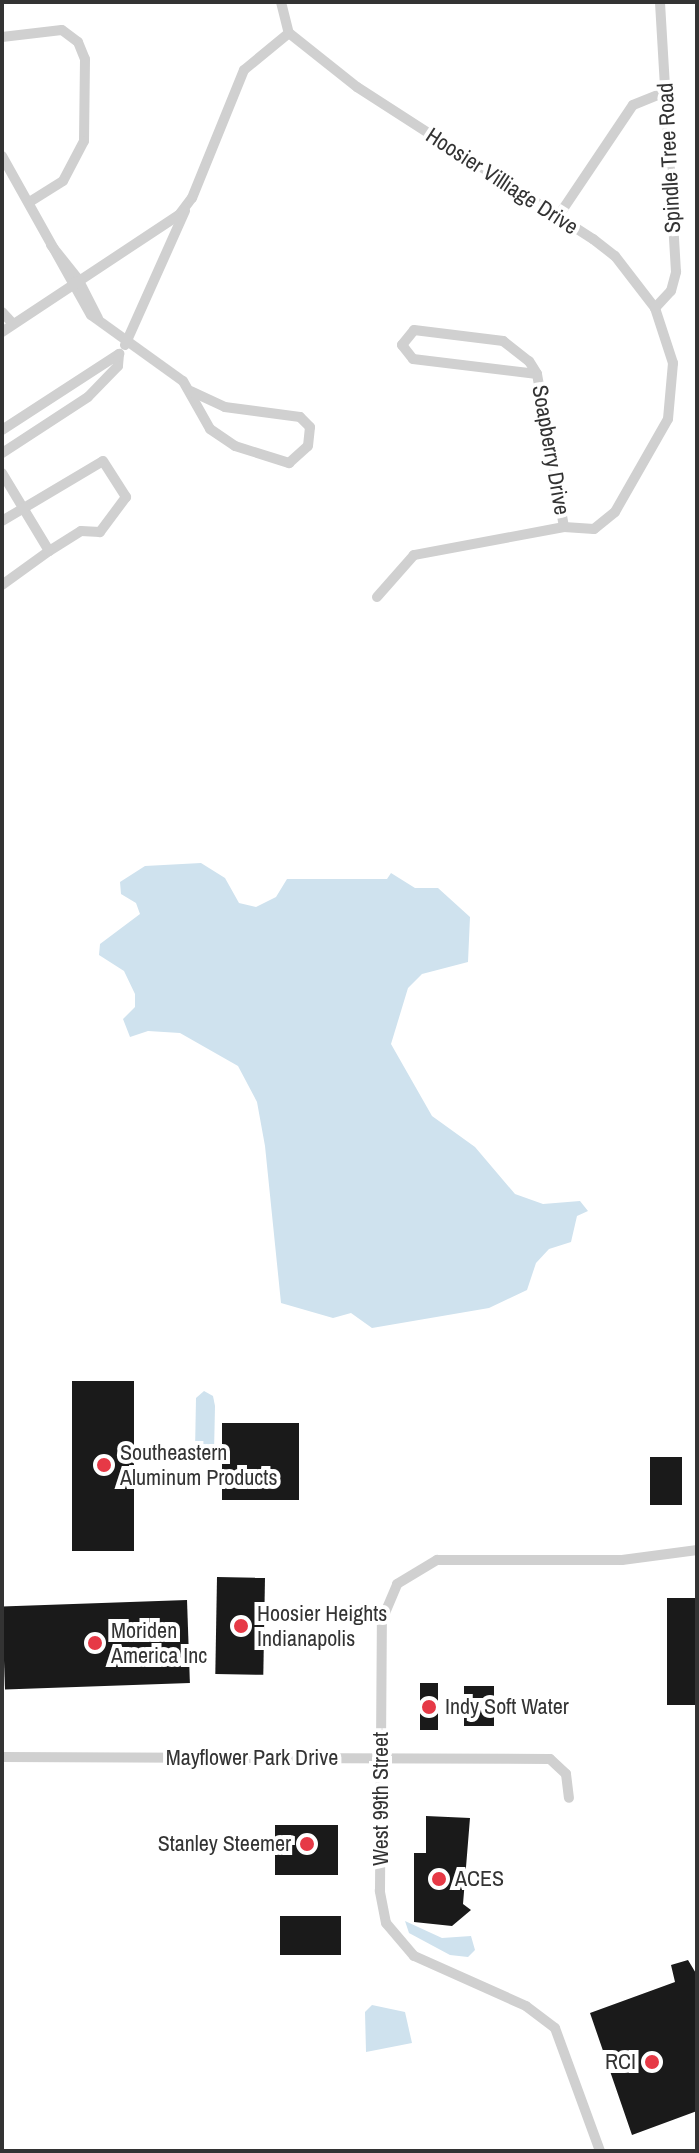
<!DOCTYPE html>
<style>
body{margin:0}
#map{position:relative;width:699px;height:2153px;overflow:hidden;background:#fff;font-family:"Archivo Narrow",sans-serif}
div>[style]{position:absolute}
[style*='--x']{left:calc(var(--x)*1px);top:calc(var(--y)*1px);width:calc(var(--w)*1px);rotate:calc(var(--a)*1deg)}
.water>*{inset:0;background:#cfe2ee}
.building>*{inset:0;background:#1a1a1a;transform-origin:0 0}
.minor>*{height:10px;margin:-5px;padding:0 5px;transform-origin:5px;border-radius:5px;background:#d0d0d0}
.dots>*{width:22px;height:22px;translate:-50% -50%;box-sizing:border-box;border:4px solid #fff;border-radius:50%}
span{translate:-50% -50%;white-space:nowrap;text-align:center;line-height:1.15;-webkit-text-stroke:8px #fff;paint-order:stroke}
.street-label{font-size:22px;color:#333}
.poi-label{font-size:22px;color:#333}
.left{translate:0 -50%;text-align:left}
.right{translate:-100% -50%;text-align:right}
.frame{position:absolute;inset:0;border:4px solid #333;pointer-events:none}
</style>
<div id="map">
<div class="water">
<div style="clip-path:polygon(201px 863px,225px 878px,239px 903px,256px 907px,276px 897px,287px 879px,387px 879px,391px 873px,415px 888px,438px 888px,470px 917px,468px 962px,422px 974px,408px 988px,391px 1044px,432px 1116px,475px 1147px,515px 1194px,543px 1204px,580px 1201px,588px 1211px,577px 1216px,571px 1242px,549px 1249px,536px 1263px,527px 1290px,489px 1308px,372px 1328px,351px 1313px,333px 1318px,281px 1303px,265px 1146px,257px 1102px,238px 1066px,180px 1033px,148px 1031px,130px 1037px,123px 1019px,135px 1007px,135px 994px,124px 971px,99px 955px,100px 944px,140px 914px,136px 903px,121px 894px,120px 882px,145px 866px)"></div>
<div style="clip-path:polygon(204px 1391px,213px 1396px,215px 1406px,214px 1453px,206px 1462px,195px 1451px,196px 1398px)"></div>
<div style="clip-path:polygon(405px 1921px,442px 1938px,471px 1936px,475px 1950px,468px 1957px,450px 1955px,409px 1933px)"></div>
<div style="clip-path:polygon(372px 2005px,405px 2012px,412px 2043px,366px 2052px,365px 2012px)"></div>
</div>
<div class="building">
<div style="left:72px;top:1381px;width:62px;height:170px"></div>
<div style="left:222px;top:1423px;width:77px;height:77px"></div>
<div style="left:650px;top:1457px;width:32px;height:48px"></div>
<div style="left:217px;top:1577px;width:48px;height:97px;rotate:1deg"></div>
<div style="left:667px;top:1598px;width:30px;height:107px"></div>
<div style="left:187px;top:1600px;width:83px;height:185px;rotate:88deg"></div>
<div style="left:438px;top:1683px;width:47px;height:18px;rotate:90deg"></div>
<div style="left:494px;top:1686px;width:40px;height:30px;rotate:90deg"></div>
<div style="clip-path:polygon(426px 1816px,470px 1818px,463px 1904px,471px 1910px,452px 1926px,414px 1922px,414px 1853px,426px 1853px)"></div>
<div style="left:275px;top:1825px;width:63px;height:50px"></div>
<div style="left:341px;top:1916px;width:39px;height:61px;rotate:90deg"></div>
<div style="clip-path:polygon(688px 1960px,697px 1975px,697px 2111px,632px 2135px,590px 2013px,675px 1982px,671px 1965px)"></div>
</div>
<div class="minor">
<div style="--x:281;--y:2;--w:32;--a:76"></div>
<div style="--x:2;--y:37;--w:60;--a:-6.7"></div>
<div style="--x:62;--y:30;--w:20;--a:37"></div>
<div style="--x:78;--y:42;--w:18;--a:68"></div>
<div style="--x:85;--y:59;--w:82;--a:90.7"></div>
<div style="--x:84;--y:141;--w:45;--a:117.7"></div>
<div style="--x:63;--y:181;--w:40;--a:148"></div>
<div style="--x:2;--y:156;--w:182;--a:60.8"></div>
<div style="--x:91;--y:315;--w:113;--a:35.7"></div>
<div style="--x:183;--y:381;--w:55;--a:60.6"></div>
<div style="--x:210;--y:429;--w:30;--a:34"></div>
<div style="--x:235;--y:446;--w:57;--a:17.5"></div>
<div style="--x:289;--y:463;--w:25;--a:-42"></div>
<div style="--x:308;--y:446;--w:19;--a:-84"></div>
<div style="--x:310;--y:427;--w:14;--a:-135"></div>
<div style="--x:300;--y:417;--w:76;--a:-172.4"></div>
<div style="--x:225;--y:407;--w:38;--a:-155"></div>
<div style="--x:557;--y:218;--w:136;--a:-56.1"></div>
<div style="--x:633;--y:105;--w:35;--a:-22"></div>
<div style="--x:51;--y:245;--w:43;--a:51.5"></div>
<div style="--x:78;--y:279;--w:44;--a:62.9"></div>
<div style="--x:655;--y:308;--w:23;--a:-47"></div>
<div style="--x:671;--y:291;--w:20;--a:-75"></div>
<div style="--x:676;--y:272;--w:270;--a:-93.4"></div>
<div style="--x:2;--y:312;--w:16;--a:47"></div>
<div style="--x:2;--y:332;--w:212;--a:-33.5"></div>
<div style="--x:179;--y:215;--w:21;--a:-53"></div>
<div style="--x:192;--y:198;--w:138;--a:-67.9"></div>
<div style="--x:244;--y:70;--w:58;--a:-39.4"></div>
<div style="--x:289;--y:33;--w:87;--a:38.5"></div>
<div style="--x:357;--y:87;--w:281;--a:32.8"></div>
<div style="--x:593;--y:239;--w:28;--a:38"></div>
<div style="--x:615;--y:256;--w:66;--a:52.4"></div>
<div style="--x:655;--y:308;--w:58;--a:71.9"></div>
<div style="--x:673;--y:363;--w:56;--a:95.1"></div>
<div style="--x:668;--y:419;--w:107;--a:119.7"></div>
<div style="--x:615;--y:512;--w:27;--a:141"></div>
<div style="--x:594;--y:529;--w:30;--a:-176"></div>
<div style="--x:564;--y:527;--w:153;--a:169.4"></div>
<div style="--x:414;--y:555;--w:56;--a:131.4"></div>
<div style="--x:125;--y:345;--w:147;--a:-65.9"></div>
<div style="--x:537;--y:374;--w:125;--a:-173.1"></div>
<div style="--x:413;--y:359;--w:18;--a:-128"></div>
<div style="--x:402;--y:345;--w:19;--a:-51"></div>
<div style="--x:414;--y:330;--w:90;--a:7"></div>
<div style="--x:503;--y:341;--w:33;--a:38"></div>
<div style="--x:529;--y:361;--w:15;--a:58"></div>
<div style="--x:537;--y:374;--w:155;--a:80"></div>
<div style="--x:2;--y:430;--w:140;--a:-33"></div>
<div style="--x:119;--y:354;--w:12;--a:95"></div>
<div style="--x:118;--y:366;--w:43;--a:134.1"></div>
<div style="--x:88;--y:397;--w:103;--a:146.9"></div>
<div style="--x:2;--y:473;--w:91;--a:58.9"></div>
<div style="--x:49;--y:551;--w:58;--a:144.1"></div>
<div style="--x:2;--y:521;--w:117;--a:-30.7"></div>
<div style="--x:103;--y:461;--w:43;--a:57.4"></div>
<div style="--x:126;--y:497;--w:44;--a:126.6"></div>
<div style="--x:100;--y:532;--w:19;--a:-177"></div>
<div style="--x:81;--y:531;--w:38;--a:148"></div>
<div style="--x:2;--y:1757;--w:548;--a:0.21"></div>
<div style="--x:550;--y:1759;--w:22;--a:43"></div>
<div style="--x:566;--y:1774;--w:24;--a:83"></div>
<div style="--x:600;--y:2151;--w:131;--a:-110.1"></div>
<div style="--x:555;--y:2028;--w:36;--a:-143"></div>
<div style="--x:526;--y:2006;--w:123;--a:-155.9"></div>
<div style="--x:414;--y:1956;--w:43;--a:-130.3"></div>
<div style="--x:386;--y:1923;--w:33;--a:-101"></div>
<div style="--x:380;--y:1891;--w:271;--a:-89.6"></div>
<div style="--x:382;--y:1620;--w:39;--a:-67"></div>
<div style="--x:397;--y:1584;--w:47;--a:-31"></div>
<div style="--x:437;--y:1560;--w:185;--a:0"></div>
<div style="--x:622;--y:1560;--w:76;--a:-7.6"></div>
</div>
<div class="dots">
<div style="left:104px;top:1465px;background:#e63946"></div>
<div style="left:241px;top:1626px;background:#e63946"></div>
<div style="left:95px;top:1643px;background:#e63946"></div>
<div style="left:429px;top:1707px;background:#e63946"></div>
<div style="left:307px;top:1844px;background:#e63946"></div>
<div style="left:439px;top:1879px;background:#e63946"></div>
<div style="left:652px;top:2062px;background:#e63946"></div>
</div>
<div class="street-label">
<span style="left:669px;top:158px;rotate:-93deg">Spindle Tree Road</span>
<span style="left:502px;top:181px;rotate:33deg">Hoosier Villiage Drive</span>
<span style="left:551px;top:450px;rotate:80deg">Soapberry Drive</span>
<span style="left:252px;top:1758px">Mayflower Park Drive</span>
<span style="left:381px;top:1799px;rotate:-90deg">West 99th Street</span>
</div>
<div class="poi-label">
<span class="left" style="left:120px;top:1465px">Southeastern<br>Aluminum Products</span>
<span class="left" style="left:257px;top:1626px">Hoosier Heights<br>Indianapolis</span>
<span class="left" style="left:111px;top:1643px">Moriden<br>America Inc</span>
<span class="left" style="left:445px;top:1707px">Indy Soft Water</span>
<span class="right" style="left:291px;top:1844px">Stanley Steemer</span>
<span class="left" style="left:455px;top:1879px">ACES</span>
<span class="right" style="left:636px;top:2062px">RCI</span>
</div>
<div class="frame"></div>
</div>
